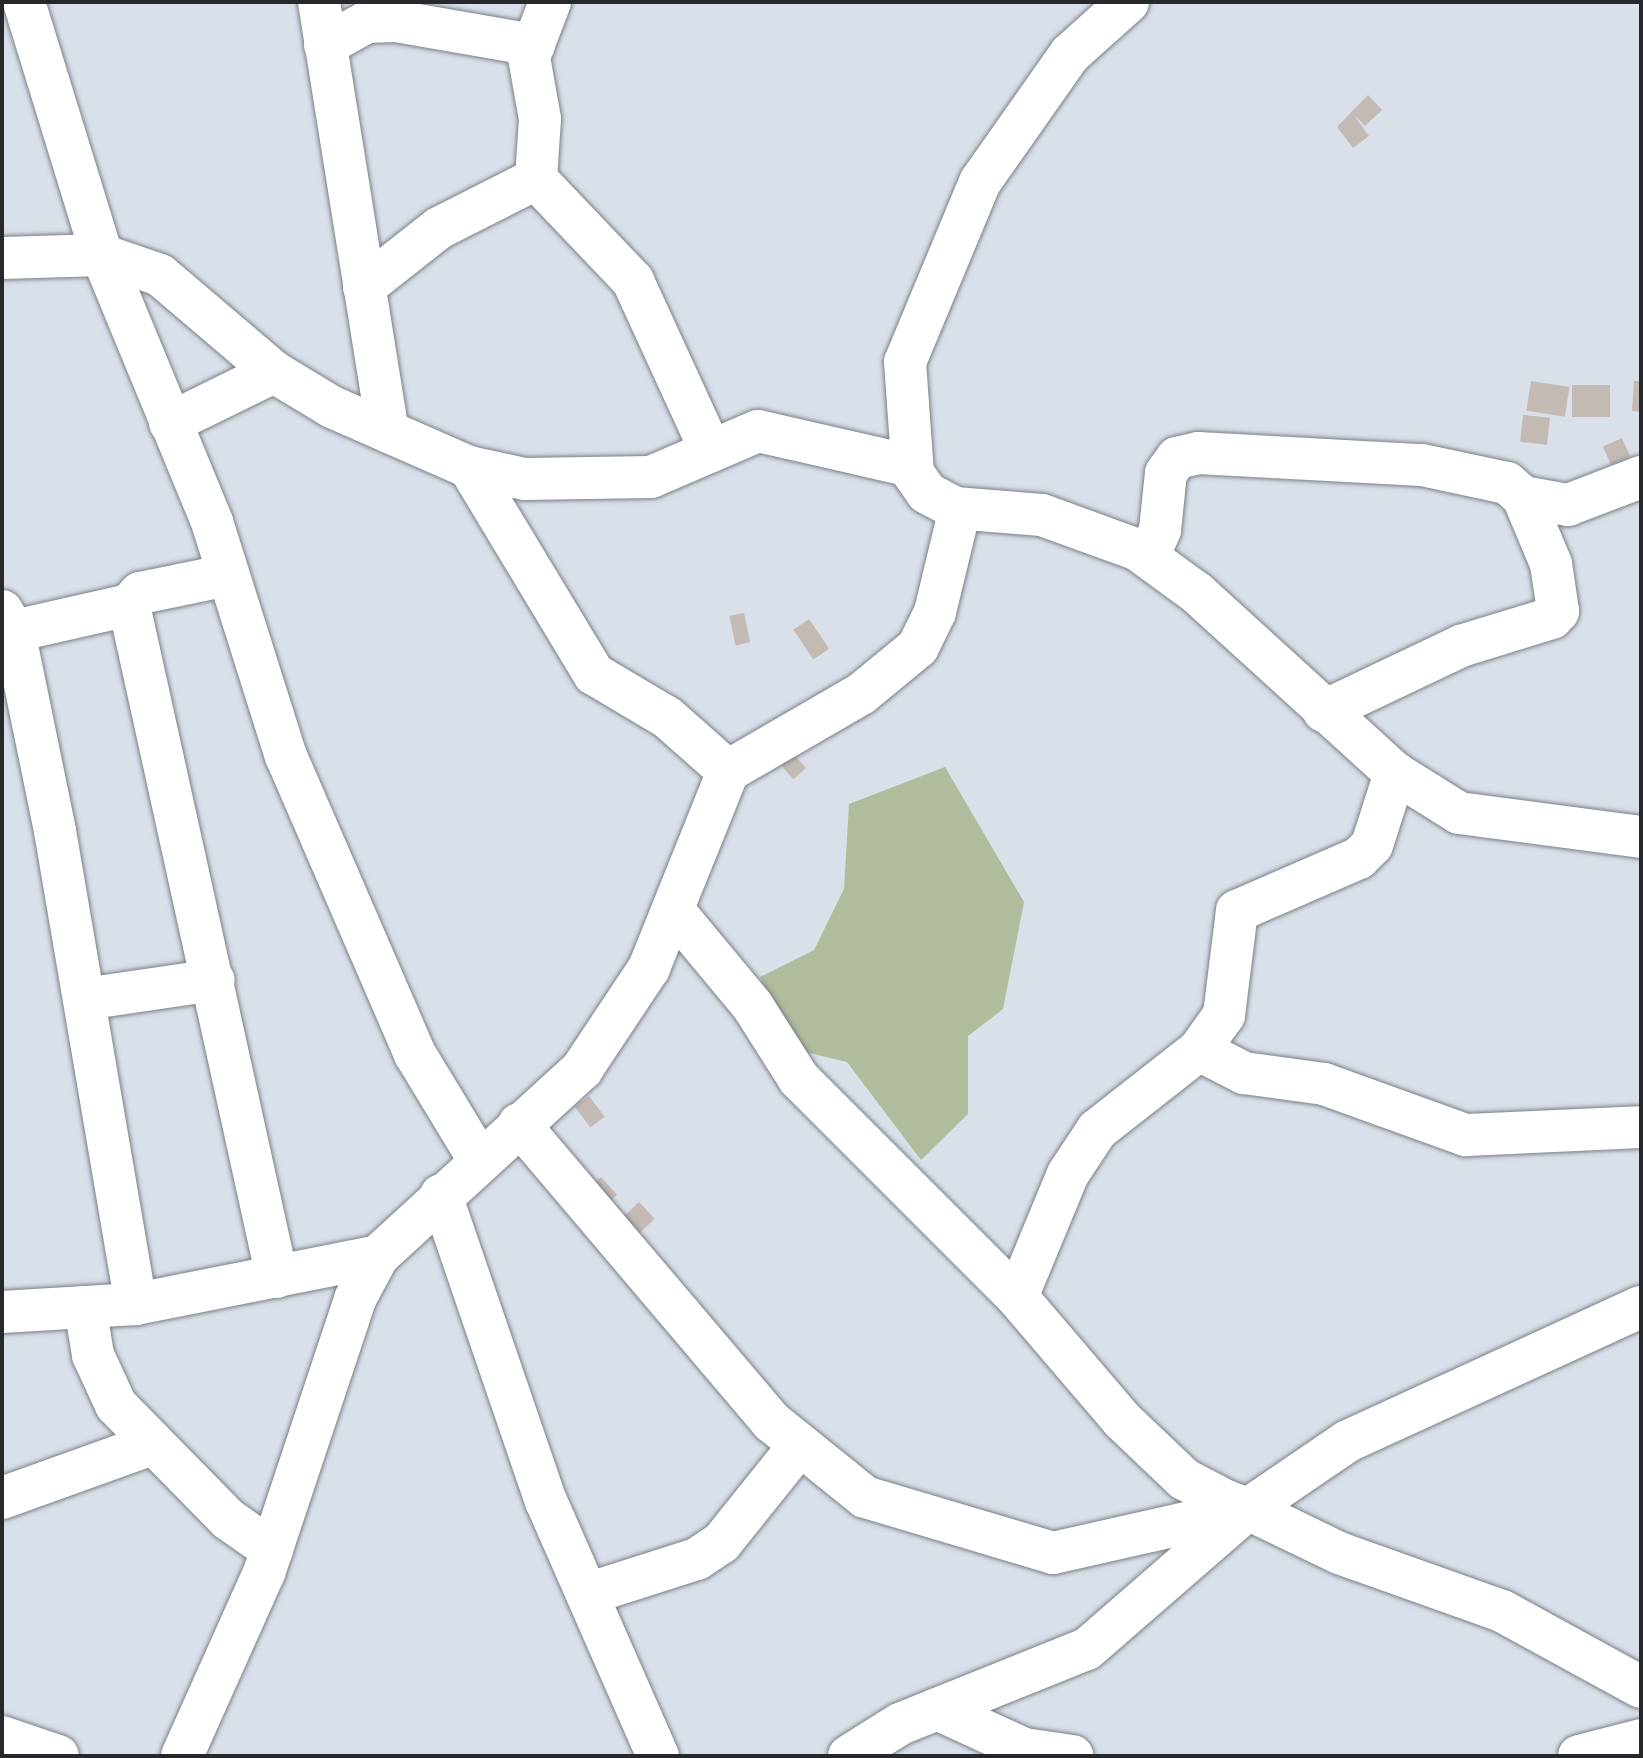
<!DOCTYPE html>
<style>
body{margin:0}
#map{position:relative;width:1643px;height:1758px;overflow:hidden;background:#d9e0e9;font-family:Rubik,sans-serif}
div>[style]{position:absolute}
[style*='--x']{left:calc(var(--x)*1px);top:calc(var(--y)*1px);width:calc(var(--w)*1px);rotate:calc(var(--a)*1deg)}
.green>*{inset:0;background:#b0bc9b}
.building>*{inset:0;background:#c3bbb3;transform-origin:0 0}
.roads{filter:drop-shadow(0 0 2px #7a7f87) drop-shadow(0 0 2px #7a7f87)}
.minor>*{height:42px;margin:-21px;padding:0 21px;transform-origin:21px;border-radius:21px;background:#fff}
span{translate:-50% -50%;white-space:nowrap;text-align:center;line-height:1.15;-webkit-text-stroke:8px #fff;paint-order:stroke}
.frame{position:absolute;inset:0;border:4px solid #26282b;pointer-events:none}
</style>
<div id="map">
<div class="green">
<div style="clip-path:polygon(945px 767px,1024px 902px,1003px 1009px,968px 1036px,968px 1114px,921px 1160px,847px 1062px,797px 1050px,760px 977px,814px 950px,844px 889px,849px 804px)"></div>
</div>
<div class="building">
<div style="clip-path:polygon(1368px 95px,1382px 110px,1365px 126px,1354px 115px,1369px 136px,1353px 148px,1337px 127px)"></div>
<div style="left:1531px;top:381px;width:39px;height:30px;rotate:9deg"></div>
<div style="clip-path:polygon(1634px 381px,1641px 381px,1641px 412px,1632px 411px)"></div>
<div style="left:1572px;top:385px;width:38px;height:32px"></div>
<div style="left:1523px;top:415px;width:27px;height:27px;rotate:6deg"></div>
<div style="left:1622px;top:438px;width:20px;height:21px;rotate:66deg"></div>
<div style="left:744px;top:613px;width:30px;height:15px;rotate:78deg"></div>
<div style="left:809px;top:619px;width:36px;height:19px;rotate:56deg"></div>
<div style="left:793px;top:753px;width:20px;height:17px;rotate:49deg"></div>
<div style="left:589px;top:1096px;width:26px;height:18px;rotate:53deg"></div>
<div style="left:601px;top:1177px;width:24px;height:20px;rotate:48deg"></div>
<div style="left:639px;top:1202px;width:23px;height:21px;rotate:47deg"></div>
</div>
<div class="roads">
<div class="minor">
<div style="--x:24;--y:2;--w:265;--a:72.9"></div>
<div style="--x:102;--y:255;--w:289;--a:67.6"></div>
<div style="--x:212;--y:522;--w:245;--a:72.5"></div>
<div style="--x:286;--y:756;--w:325;--a:66.6"></div>
<div style="--x:415;--y:1054;--w:122;--a:58.8"></div>
<div style="--x:319;--y:2;--w:435;--a:80.9"></div>
<div style="--x:1128;--y:2;--w:78;--a:138.1"></div>
<div style="--x:1070;--y:54;--w:156;--a:125.1"></div>
<div style="--x:980;--y:182;--w:195;--a:112.6"></div>
<div style="--x:905;--y:362;--w:111;--a:85.9"></div>
<div style="--x:913;--y:473;--w:24;--a:55"></div>
<div style="--x:927;--y:493;--w:32;--a:28"></div>
<div style="--x:955;--y:508;--w:87;--a:4.6"></div>
<div style="--x:1042;--y:515;--w:102;--a:20"></div>
<div style="--x:1138;--y:550;--w:73;--a:36.1"></div>
<div style="--x:1197;--y:593;--w:268;--a:42.3"></div>
<div style="--x:1395;--y:773;--w:75;--a:32"></div>
<div style="--x:1459;--y:813;--w:184;--a:7.5"></div>
<div style="--x:325;--y:45;--w:48;--a:-28.7"></div>
<div style="--x:367;--y:22;--w:28;--a:-2"></div>
<div style="--x:395;--y:21;--w:141;--a:9.8"></div>
<div style="--x:536;--y:179;--w:141;--a:46.4"></div>
<div style="--x:633;--y:281;--w:187;--a:65.4"></div>
<div style="--x:2;--y:258;--w:100;--a:-1.7"></div>
<div style="--x:102;--y:255;--w:61;--a:19"></div>
<div style="--x:160;--y:275;--w:150;--a:40.4"></div>
<div style="--x:274;--y:372;--w:68;--a:31.1"></div>
<div style="--x:332;--y:407;--w:150;--a:23.7"></div>
<div style="--x:469;--y:467;--w:57;--a:12.1"></div>
<div style="--x:525;--y:479;--w:126;--a:-0.9"></div>
<div style="--x:651;--y:477;--w:116;--a:-23.3"></div>
<div style="--x:758;--y:431;--w:157;--a:12.9"></div>
<div style="--x:364;--y:287;--w:95;--a:-38.2"></div>
<div style="--x:439;--y:228;--w:109;--a:-26.8"></div>
<div style="--x:536;--y:179;--w:60;--a:-86.2"></div>
<div style="--x:540;--y:119;--w:63;--a:-100.1"></div>
<div style="--x:529;--y:57;--w:59;--a:-69.1"></div>
<div style="--x:170;--y:423;--w:116;--a:-26.1"></div>
<div style="--x:469;--y:467;--w:242;--a:58.9"></div>
<div style="--x:594;--y:674;--w:86;--a:30.7"></div>
<div style="--x:668;--y:718;--w:80;--a:41.5"></div>
<div style="--x:1523;--y:497;--w:46;--a:10.1"></div>
<div style="--x:1568;--y:505;--w:78;--a:-21"></div>
<div style="--x:1148;--y:557;--w:30;--a:-66"></div>
<div style="--x:1160;--y:530;--w:57;--a:-84"></div>
<div style="--x:1166;--y:473;--w:19;--a:-54"></div>
<div style="--x:1177;--y:458;--w:22;--a:-13"></div>
<div style="--x:1198;--y:453;--w:224;--a:3.1"></div>
<div style="--x:1422;--y:465;--w:87;--a:12"></div>
<div style="--x:1507;--y:483;--w:21;--a:41"></div>
<div style="--x:1523;--y:497;--w:73;--a:67.3"></div>
<div style="--x:1551;--y:564;--w:48;--a:81.5"></div>
<div style="--x:1558;--y:611;--w:9;--a:131"></div>
<div style="--x:1552;--y:618;--w:95;--a:162.9"></div>
<div style="--x:1461;--y:646;--w:152;--a:154.6"></div>
<div style="--x:228;--y:575;--w:90;--a:168.4"></div>
<div style="--x:140;--y:593;--w:16;--a:133"></div>
<div style="--x:129;--y:605;--w:688;--a:77.58"></div>
<div style="--x:2;--y:611;--w:23;--a:59"></div>
<div style="--x:14;--y:631;--w:204;--a:78.4"></div>
<div style="--x:55;--y:831;--w:480;--a:80.3"></div>
<div style="--x:14;--y:631;--w:118;--a:-12.7"></div>
<div style="--x:673;--y:910;--w:124;--a:50.3"></div>
<div style="--x:752;--y:1005;--w:88;--a:57.6"></div>
<div style="--x:799;--y:1079;--w:308;--a:45"></div>
<div style="--x:1017;--y:1297;--w:162;--a:49.5"></div>
<div style="--x:1122;--y:1420;--w:86;--a:43.6"></div>
<div style="--x:1184;--y:1479;--w:47;--a:27.6"></div>
<div style="--x:1226;--y:1501;--w:23;--a:20"></div>
<div style="--x:1248;--y:1509;--w:121;--a:-34.2"></div>
<div style="--x:1348;--y:1441;--w:322;--a:-24.6"></div>
<div style="--x:85;--y:999;--w:130;--a:-8.4"></div>
<div style="--x:1199;--y:1050;--w:51;--a:27.1"></div>
<div style="--x:1244;--y:1073;--w:81;--a:7.8"></div>
<div style="--x:1324;--y:1084;--w:151;--a:19.8"></div>
<div style="--x:1466;--y:1135;--w:175;--a:-2.6"></div>
<div style="--x:519;--y:1124;--w:391;--a:49.7"></div>
<div style="--x:772;--y:1422;--w:119;--a:38.9"></div>
<div style="--x:865;--y:1497;--w:196;--a:16.6"></div>
<div style="--x:1053;--y:1553;--w:200;--a:-12.7"></div>
<div style="--x:441;--y:1195;--w:324;--a:71.1"></div>
<div style="--x:546;--y:1501;--w:279;--a:66.3"></div>
<div style="--x:1017;--y:1297;--w:133;--a:-67.5"></div>
<div style="--x:1068;--y:1174;--w:53;--a:-56.6"></div>
<div style="--x:1097;--y:1130;--w:130;--a:-38.1"></div>
<div style="--x:1199;--y:1050;--w:43;--a:-54.5"></div>
<div style="--x:1224;--y:1015;--w:105;--a:-82.9"></div>
<div style="--x:1237;--y:911;--w:133;--a:-23.5"></div>
<div style="--x:1359;--y:858;--w:18;--a:-45"></div>
<div style="--x:1372;--y:845;--w:76;--a:-72.3"></div>
<div style="--x:85;--y:1307;--w:49;--a:80.5"></div>
<div style="--x:93;--y:1355;--w:55;--a:65.3"></div>
<div style="--x:116;--y:1405;--w:160;--a:45.5"></div>
<div style="--x:228;--y:1519;--w:54;--a:35.2"></div>
<div style="--x:2;--y:1312;--w:134;--a:-3.4"></div>
<div style="--x:136;--y:1304;--w:247;--a:-11.2"></div>
<div style="--x:2;--y:1498;--w:156;--a:-19.8"></div>
<div style="--x:587;--y:1594;--w:115;--a:-17.7"></div>
<div style="--x:697;--y:1559;--w:30;--a:-34"></div>
<div style="--x:722;--y:1542;--w:123;--a:-51.3"></div>
<div style="--x:937;--y:1709;--w:96;--a:24.7"></div>
<div style="--x:1024;--y:1749;--w:49;--a:8.3"></div>
<div style="--x:2;--y:1737;--w:59;--a:18.7"></div>
<div style="--x:182;--y:1756;--w:201;--a:-65.9"></div>
<div style="--x:264;--y:1573;--w:289;--a:-71.6"></div>
<div style="--x:355;--y:1299;--w:49;--a:-61.9"></div>
<div style="--x:378;--y:1256;--w:277;--a:-42.5"></div>
<div style="--x:582;--y:1069;--w:121;--a:-56.4"></div>
<div style="--x:649;--y:968;--w:212;--a:-68.1"></div>
<div style="--x:728;--y:771;--w:154;--a:-30.1"></div>
<div style="--x:861;--y:694;--w:74;--a:-39.5"></div>
<div style="--x:918;--y:647;--w:39;--a:-64"></div>
<div style="--x:935;--y:612;--w:106;--a:-76.4"></div>
<div style="--x:849;--y:1756;--w:60;--a:-32.1"></div>
<div style="--x:900;--y:1724;--w:201;--a:-21.9"></div>
<div style="--x:1087;--y:1649;--w:213;--a:-41"></div>
<div style="--x:1248;--y:1509;--w:101;--a:25.8"></div>
<div style="--x:1339;--y:1553;--w:173;--a:19.6"></div>
<div style="--x:1502;--y:1611;--w:158;--a:28.7"></div>
<div style="--x:1579;--y:1756;--w:64;--a:-14.5"></div>
</div>
</div>
<div class="frame"></div>
</div>
